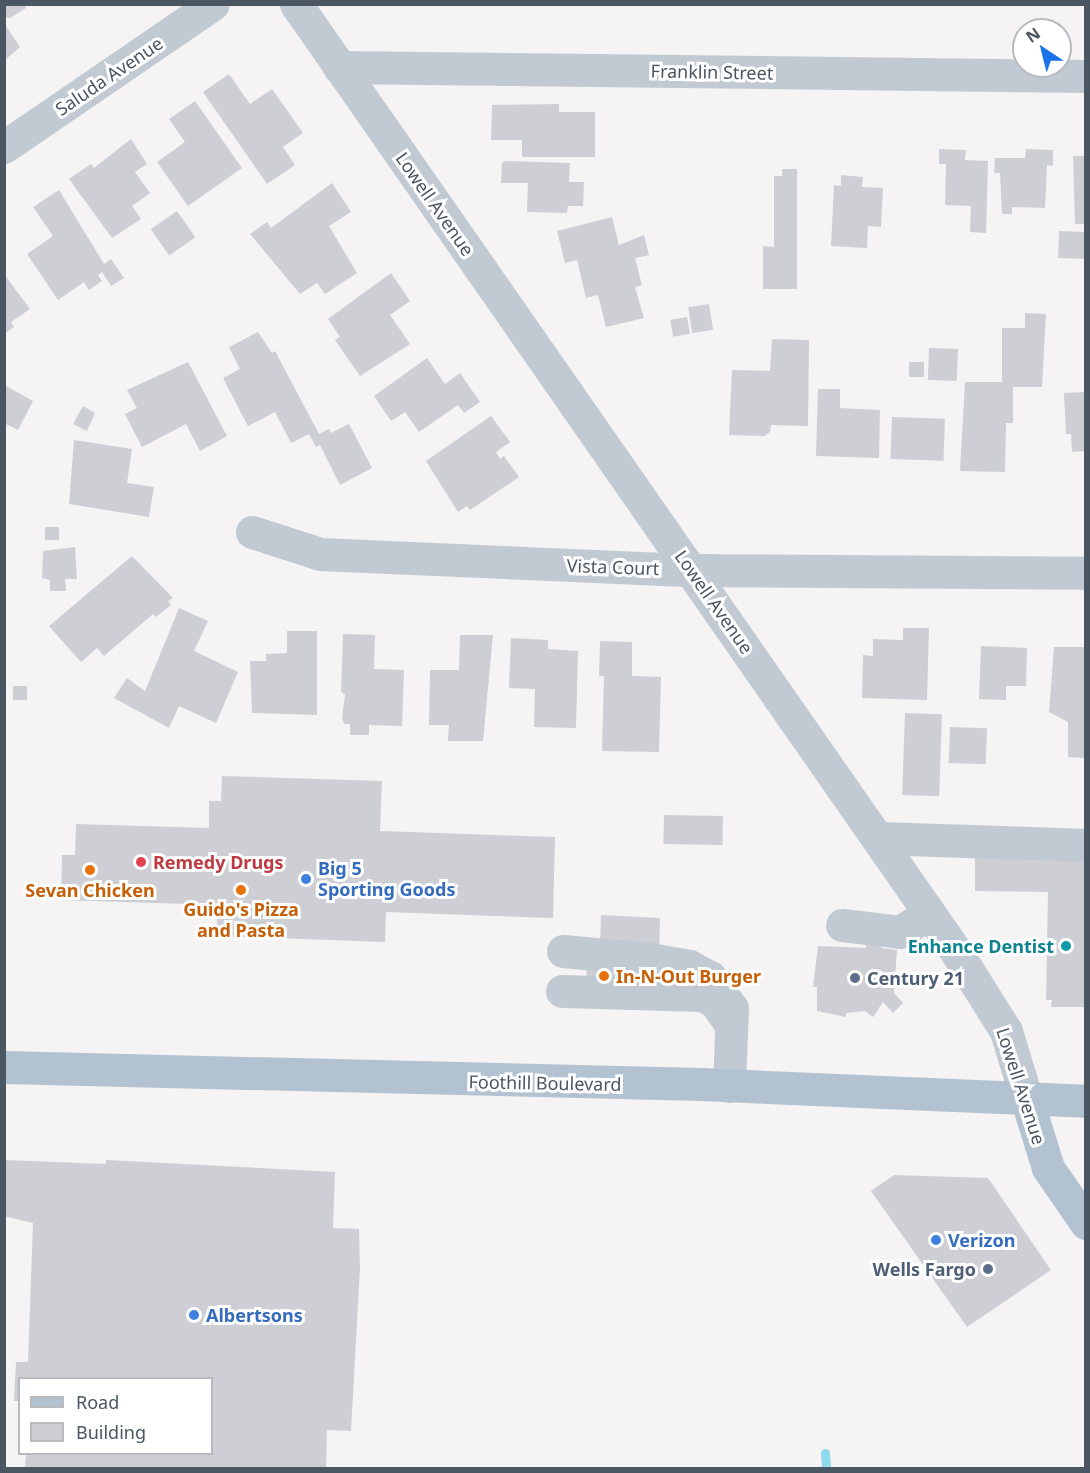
<!DOCTYPE html>
<style>
body{margin:0}
#map{position:relative;width:1090px;height:1473px;overflow:hidden;background:#f5f3f3;font-family:"Noto Sans",sans-serif}
div>[style]{position:absolute}
[style*='--x']{left:calc(var(--x)*1px);top:calc(var(--y)*1px);width:calc(var(--w)*1px);rotate:calc(var(--a)*1deg)}
.stream>*{height:9px;margin:-4.5px;padding:0 4.5px;transform-origin:4.5px;border-radius:4.5px;background:#90daee}
.building>*{inset:0;background:#cdcfd5;transform-origin:0 0}
.minor>*{height:33px;margin:-16.5px;padding:0 16.5px;transform-origin:16.5px;border-radius:16.5px;background:#c1cad2}
.major>*{height:33px;margin:-16.5px;padding:0 16.5px;transform-origin:16.5px;border-radius:16.5px;background:#b3c2d1}
.dots>*{width:16px;height:16px;translate:-50% -50%;box-sizing:border-box;border:3px solid #fff;border-radius:50%}
span{translate:-50% -50%;white-space:nowrap;text-align:center;line-height:1.15;-webkit-text-stroke:6px #fff;paint-order:stroke}
.street-label{font-size:18px;color:#4a5661}
.health-label{font-size:18px;color:#be3a42;font-weight:700}
.left{translate:0 -50%;text-align:left}
.shop-label{font-size:18px;color:#366cbe;font-weight:700}
.food-label{font-size:18px;color:#c56008;font-weight:700}
.culture-label{font-size:18px;color:#0d838f;font-weight:700}
.right{translate:-100% -50%;text-align:right}
.service-label{font-size:18px;color:#4e5e75;font-weight:700}
.frame{position:absolute;inset:0;border:6px solid #4a5661;pointer-events:none}
.legend{position:absolute;left:18px;top:1377px;width:195px;height:78px;box-sizing:border-box;background:#fff;border:2px solid #b7bbc0;margin:0;padding:8px 10px;list-style:none;font-size:18px;color:#4a5661}
.legend li{display:flex;align-items:center;gap:12px;height:30px}
.legend b{width:30px;border:2px solid #b7bbc0}
.north{position:absolute;left:1012px;top:18px;width:60px;height:60px;box-sizing:border-box;background:#fff;border:2px solid #b7bbc0;border-radius:50%;rotate:325deg;font-size:16px;font-weight:700;line-height:24px;text-align:center;color:#4a5661}
.north::after{content:'';display:block;margin:auto;width:21px;height:27px;background:#1a73e8;clip-path:polygon(50% 0,100% 100%,50% 72%,0 100%)}
</style>
<div id="map">
<div class="stream">
<div style="--x:825;--y:1453;--w:15;--a:86"></div>
</div>
<div class="building">
<div style="clip-path:polygon(4px 4px,24px 4px,26px 8px,10px 18px,4px 17px)"></div>
<div style="clip-path:polygon(4px 23px,20px 47px,4px 61px)"></div>
<div style="clip-path:polygon(229px 74px,250px 104px,272px 89px,303px 133px,283px 147px,295px 165px,267px 184px,203px 92px)"></div>
<div style="clip-path:polygon(195px 101px,242px 168px,188px 206px,157px 162px,185px 142px,169px 119px)"></div>
<div style="clip-path:polygon(559px 104px,559px 112px,595px 112px,595px 157px,522px 157px,522px 140px,491px 140px,492px 105px)"></div>
<div style="clip-path:polygon(131px 139px,147px 164px,135px 172px,150px 193px,132px 206px,141px 219px,112px 238px,69px 179px,91px 164px,94px 168px)"></div>
<div style="clip-path:polygon(939px 149px,966px 150px,965px 160px,988px 161px,986px 233px,970px 232px,971px 206px,945px 205px,946px 164px,939px 164px)"></div>
<div style="clip-path:polygon(1026px 149px,1053px 150px,1053px 166px,1047px 165px,1045px 208px,1012px 207px,1012px 214px,1002px 214px,1000px 173px,994px 173px,995px 158px,1025px 158px)"></div>
<div style="clip-path:polygon(1073px 156px,1086px 156px,1086px 224px,1075px 224px)"></div>
<div style="clip-path:polygon(505px 161px,570px 163px,569px 182px,584px 182px,583px 206px,568px 206px,567px 213px,527px 212px,528px 183px,501px 183px,502px 163px)"></div>
<div style="clip-path:polygon(782px 169px,797px 169px,797px 289px,763px 289px,763px 246px,774px 247px,774px 176px,782px 176px)"></div>
<div style="clip-path:polygon(841px 175px,863px 177px,862px 187px,883px 188px,881px 227px,868px 226px,867px 248px,831px 246px,834px 185px,841px 186px)"></div>
<div style="clip-path:polygon(332px 183px,351px 212px,329px 226px,357px 273px,325px 294px,317px 283px,300px 294px,250px 234px,267px 222px,271px 228px)"></div>
<div style="clip-path:polygon(59px 190px,104px 264px,111px 259px,124px 278px,111px 286px,102px 272px,98px 275px,102px 281px,89px 290px,84px 282px,58px 300px,27px 254px,53px 236px,33px 207px)"></div>
<div style="left:177px;top:211px;width:32px;height:32px;rotate:55deg"></div>
<div style="clip-path:polygon(612px 217px,619px 245px,644px 235px,649px 255px,635px 258px,642px 285px,635px 287px,644px 318px,606px 327px,598px 295px,586px 298px,577px 260px,565px 263px,557px 231px)"></div>
<div style="left:1059px;top:231px;width:27px;height:27px;rotate:2deg"></div>
<div style="clip-path:polygon(391px 273px,410px 301px,390px 315px,410px 344px,360px 376px,335px 340px,340px 337px,328px 319px)"></div>
<div style="clip-path:polygon(4px 274px,30px 309px,11px 322px,14px 327px,4px 334px)"></div>
<div style="left:709px;top:304px;width:26px;height:21px;rotate:81deg"></div>
<div style="clip-path:polygon(1025px 313px,1046px 314px,1042px 387px,1013px 387px,1013px 423px,1006px 423px,1005px 472px,960px 471px,965px 382px,1002px 382px,1002px 328px,1025px 328px)"></div>
<div style="left:687px;top:317px;width:17px;height:17px;rotate:80deg"></div>
<div style="clip-path:polygon(258px 332px,272px 353px,275px 351px,319px 434px,329px 429px,331px 433px,349px 424px,372px 468px,340px 485px,320px 445px,316px 447px,309px 434px,291px 443px,275px 412px,248px 426px,223px 378px,240px 369px,229px 347px)"></div>
<div style="clip-path:polygon(772px 339px,809px 340px,808px 426px,771px 425px,770px 432px,764px 436px,729px 435px,732px 370px,770px 371px)"></div>
<div style="left:929px;top:348px;width:29px;height:32px;rotate:2deg"></div>
<div style="clip-path:polygon(427px 358px,445px 384px,460px 373px,480px 402px,464px 413px,458px 405px,419px 432px,405px 412px,391px 421px,374px 396px)"></div>
<div style="clip-path:polygon(188px 362px,227px 436px,200px 451px,186px 424px,142px 447px,125px 414px,137px 408px,127px 390px)"></div>
<div style="left:909px;top:362px;width:15px;height:15px"></div>
<div style="clip-path:polygon(6px 386px,33px 401px,18px 430px,4px 423px)"></div>
<div style="clip-path:polygon(818px 389px,840px 389px,840px 408px,880px 410px,879px 458px,816px 456px)"></div>
<div style="clip-path:polygon(1086px 392px,1086px 451px,1072px 452px,1071px 434px,1066px 434px,1064px 393px)"></div>
<div style="clip-path:polygon(83px 406px,95px 413px,87px 431px,73px 424px)"></div>
<div style="clip-path:polygon(491px 416px,510px 442px,496px 452px,500px 459px,504px 456px,519px 477px,470px 510px,467px 506px,458px 512px,426px 461px)"></div>
<div style="left:892px;top:417px;width:53px;height:42px;rotate:2deg"></div>
<div style="clip-path:polygon(74px 440px,132px 449px,127px 483px,154px 487px,149px 517px,69px 504px)"></div>
<div style="left:45px;top:527px;width:14px;height:13px"></div>
<div style="clip-path:polygon(75px 547px,77px 579px,65px 579px,66px 591px,50px 591px,50px 580px,42px 578px,43px 551px)"></div>
<div style="clip-path:polygon(132px 556px,173px 598px,168px 601px,171px 605px,156px 617px,153px 614px,104px 656px,97px 648px,81px 662px,49px 626px)"></div>
<div style="clip-path:polygon(179px 608px,208px 621px,194px 651px,238px 672px,216px 723px,179px 706px,169px 728px,114px 698px,127px 678px,145px 691px)"></div>
<div style="clip-path:polygon(903px 628px,929px 628px,927px 700px,862px 698px,863px 655px,873px 656px,873px 639px,903px 640px)"></div>
<div style="clip-path:polygon(287px 631px,317px 631px,317px 715px,252px 713px,250px 661px,266px 661px,266px 654px,287px 653px)"></div>
<div style="clip-path:polygon(343px 634px,375px 635px,374px 669px,404px 670px,402px 726px,369px 725px,369px 735px,350px 735px,350px 724px,344px 724px,342px 718px,345px 695px,341px 691px)"></div>
<div style="clip-path:polygon(460px 635px,493px 635px,483px 741px,448px 741px,449px 725px,429px 725px,430px 670px,459px 670px)"></div>
<div style="clip-path:polygon(511px 638px,548px 640px,548px 649px,578px 651px,576px 728px,534px 727px,535px 689px,509px 688px)"></div>
<div style="clip-path:polygon(600px 641px,632px 642px,632px 676px,661px 677px,659px 752px,602px 751px,604px 676px,599px 676px)"></div>
<div style="clip-path:polygon(981px 646px,1027px 648px,1026px 686px,1006px 686px,1006px 700px,979px 699px)"></div>
<div style="clip-path:polygon(1054px 647px,1086px 647px,1086px 758px,1068px 757px,1068px 722px,1049px 712px)"></div>
<div style="left:13px;top:686px;width:14px;height:14px"></div>
<div style="left:905px;top:713px;width:37px;height:82px;rotate:2deg"></div>
<div style="left:950px;top:727px;width:37px;height:36px;rotate:2deg"></div>
<div style="clip-path:polygon(222px 776px,382px 781px,380px 831px,555px 837px,553px 918px,386px 912px,385px 942px,216px 936px,218px 905px,61px 900px,62px 855px,75px 855px,76px 824px,209px 828px,209px 801px,221px 801px)"></div>
<div style="left:664px;top:815px;width:59px;height:29px;rotate:1deg"></div>
<div style="clip-path:polygon(975px 855px,1086px 857px,1086px 1007px,1051px 1007px,1052px 1000px,1046px 1000px,1048px 892px,975px 891px)"></div>
<div style="clip-path:polygon(601px 915px,660px 918px,659px 954px,623px 952px,621px 1003px,585px 1002px,588px 944px,600px 944px)"></div>
<div style="clip-path:polygon(866px 942px,881px 942px,881px 948px,897px 950px,894px 993px,903px 1003px,893px 1013px,883px 1002px,873px 1017px,865px 1011px,846px 1013px,846px 1017px,817px 1011px,817px 987px,813px 987px,818px 946px,866px 948px)"></div>
<div style="clip-path:polygon(4px 1160px,106px 1164px,106px 1160px,335px 1172px,333px 1228px,359px 1229px,360px 1268px,351px 1431px,327px 1430px,326px 1468px,25px 1468px,26px 1454px,212px 1454px,212px 1378px,20px 1378px,20px 1401px,14px 1401px,16px 1362px,28px 1362px,33px 1223px,4px 1216px)"></div>
<div style="clip-path:polygon(894px 1175px,988px 1178px,1051px 1270px,967px 1327px,871px 1191px)"></div>
</div>
<div class="minor">
<div style="--x:296;--y:4;--w:1157;--a:55.14"></div>
<div style="--x:957;--y:953;--w:92;--a:57.9"></div>
<div style="--x:1006;--y:1031;--w:72;--a:73.1"></div>
<div style="--x:339;--y:67;--w:747;--a:0.69"></div>
<div style="--x:4;--y:147;--w:253;--a:-34.4"></div>
<div style="--x:252;--y:532;--w:71;--a:17.9"></div>
<div style="--x:320;--y:554;--w:372;--a:2.5"></div>
<div style="--x:692;--y:570;--w:394;--a:0.4"></div>
<div style="--x:878;--y:838;--w:208;--a:1.9"></div>
<div style="--x:842;--y:925;--w:58;--a:6.9"></div>
<div style="--x:900;--y:932;--w:35;--a:-33"></div>
<div style="--x:563;--y:951;--w:87;--a:5.3"></div>
<div style="--x:650;--y:959;--w:40;--a:10"></div>
<div style="--x:689;--y:966;--w:24;--a:28"></div>
<div style="--x:710;--y:977;--w:38;--a:55"></div>
<div style="--x:732;--y:1008;--w:78;--a:92.2"></div>
<div style="--x:562;--y:991;--w:140;--a:1.6"></div>
<div style="--x:702;--y:995;--w:15;--a:28"></div>
<div style="--x:715;--y:1002;--w:21;--a:55"></div>
</div>
<div class="major">
<div style="--x:4;--y:1067;--w:697;--a:1.4"></div>
<div style="--x:701;--y:1084;--w:385;--a:2.5"></div>
<div style="--x:1027;--y:1100;--w:71;--a:72.8"></div>
<div style="--x:1048;--y:1168;--w:67;--a:55.4"></div>
</div>
<div class="dots">
<div style="left:141px;top:862px;background:#e0444e"></div>
<div style="left:90px;top:870px;background:#e8710a"></div>
<div style="left:306px;top:879px;background:#3f7fe0"></div>
<div style="left:241px;top:890px;background:#e8710a"></div>
<div style="left:1066px;top:946px;background:#0f9aa8"></div>
<div style="left:604px;top:976px;background:#e8710a"></div>
<div style="left:855px;top:978px;background:#5c6f8a"></div>
<div style="left:936px;top:1240px;background:#3f7fe0"></div>
<div style="left:988px;top:1269px;background:#5c6f8a"></div>
<div style="left:194px;top:1315px;background:#3f7fe0"></div>
</div>
<div class="street-label">
<span style="left:712px;top:72px;rotate:1deg">Franklin Street</span>
<span style="left:109px;top:76px;rotate:-34deg">Saluda Avenue</span>
<span style="left:435px;top:204px;rotate:55deg">Lowell Avenue</span>
<span style="left:613px;top:567px;rotate:2deg">Vista Court</span>
<span style="left:714px;top:602px;rotate:55deg">Lowell Avenue</span>
<span style="left:545px;top:1083px;rotate:1deg">Foothill Boulevard</span>
<span style="left:1021px;top:1086px;rotate:72deg">Lowell Avenue</span>
</div>
<div class="health-label">
<span class="left" style="left:153px;top:862px">Remedy Drugs</span>
</div>
<div class="shop-label">
<span class="left" style="left:318px;top:879px">Big 5<br>Sporting Goods</span>
<span class="left" style="left:948px;top:1240px">Verizon</span>
<span class="left" style="left:206px;top:1315px">Albertsons</span>
</div>
<div class="food-label">
<span style="left:90px;top:890px">Sevan Chicken</span>
<span style="left:241px;top:920px">Guido's Pizza<br>and Pasta</span>
<span class="left" style="left:616px;top:976px">In-N-Out Burger</span>
</div>
<div class="culture-label">
<span class="right" style="left:1054px;top:946px">Enhance Dentist</span>
</div>
<div class="service-label">
<span class="left" style="left:867px;top:978px">Century 21</span>
<span class="right" style="left:976px;top:1269px">Wells Fargo</span>
</div>
<div class="frame"></div>
<ul class="legend">
<li><b style="height:8px;background:#b3c2d1"></b>Road</li>
<li><b style="height:16px;background:#cdcfd5"></b>Building</li>
</ul>
<div class="north">N</div>
</div>
